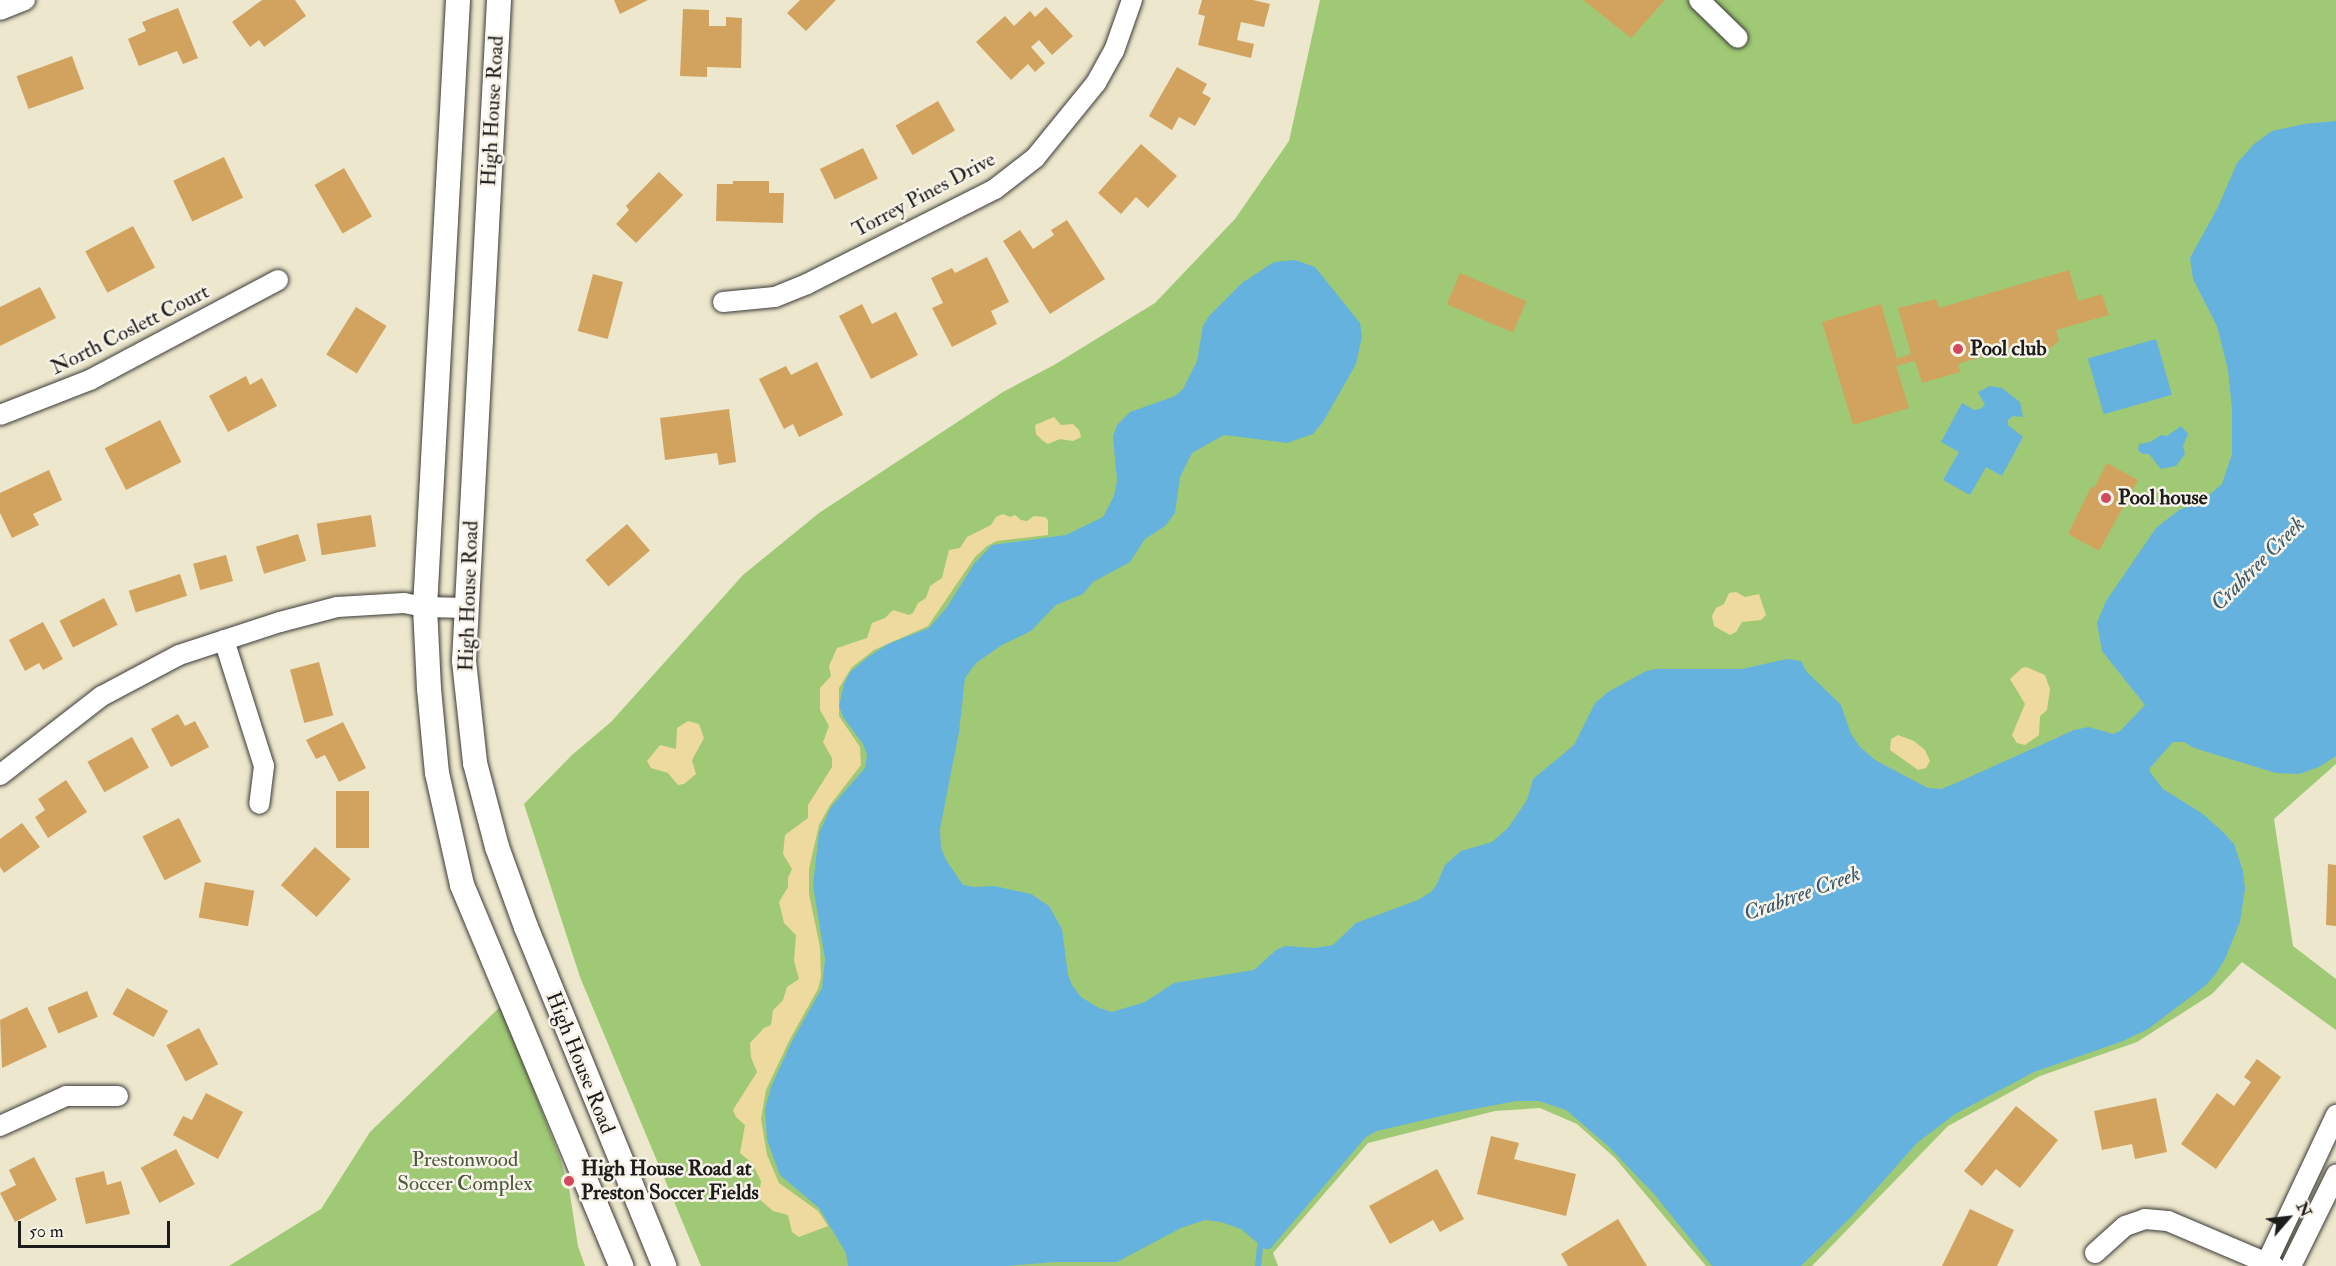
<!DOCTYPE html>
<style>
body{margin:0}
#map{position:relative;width:2336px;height:1266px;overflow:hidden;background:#ede7cd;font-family:"IM FELL Double Pica",serif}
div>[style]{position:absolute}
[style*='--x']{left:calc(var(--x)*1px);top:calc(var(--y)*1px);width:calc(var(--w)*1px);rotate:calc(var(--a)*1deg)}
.green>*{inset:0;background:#9fc975}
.sand>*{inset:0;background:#eeda9e}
.water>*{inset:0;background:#65b2de;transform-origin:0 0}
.stream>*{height:6px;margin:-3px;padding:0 3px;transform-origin:3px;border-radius:3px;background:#65b2de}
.building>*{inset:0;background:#d2a35f;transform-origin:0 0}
.roads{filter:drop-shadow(0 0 2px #3b3a37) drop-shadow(0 0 2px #3b3a37)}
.minor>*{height:20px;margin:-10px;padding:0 10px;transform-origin:10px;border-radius:10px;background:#fff}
.major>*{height:24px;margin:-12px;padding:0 12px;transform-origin:12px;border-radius:12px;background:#fff}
.dots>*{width:16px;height:16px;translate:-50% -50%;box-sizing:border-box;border:3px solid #f7f3e8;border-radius:50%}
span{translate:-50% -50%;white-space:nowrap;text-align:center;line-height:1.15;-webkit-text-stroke:5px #f7f3e8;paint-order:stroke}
.street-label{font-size:21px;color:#1c1c1c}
.poi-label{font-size:21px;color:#1c1c1c;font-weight:700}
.left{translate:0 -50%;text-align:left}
.park-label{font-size:21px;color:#4a593b}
.water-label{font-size:22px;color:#39586a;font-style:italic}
.north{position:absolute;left:2258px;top:1188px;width:60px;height:60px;-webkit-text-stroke:4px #f7f3e8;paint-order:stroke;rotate:62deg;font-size:16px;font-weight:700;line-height:24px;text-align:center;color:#1c1c1c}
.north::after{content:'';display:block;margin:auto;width:21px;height:27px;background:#1c1c1c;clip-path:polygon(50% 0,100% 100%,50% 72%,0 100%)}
.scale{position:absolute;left:18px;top:1221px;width:152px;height:27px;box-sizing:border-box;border:3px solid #1c1c1c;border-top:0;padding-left:8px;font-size:18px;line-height:21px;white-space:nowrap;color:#1c1c1c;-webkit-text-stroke:4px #f7f3e8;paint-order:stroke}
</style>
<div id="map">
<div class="green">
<div style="clip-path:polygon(1320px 0,2336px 0,2336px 764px,2274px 819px,2293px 946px,2336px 979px,2336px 1030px,2242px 962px,2212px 994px,2137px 1042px,2040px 1076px,1948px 1126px,1812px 1266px,1706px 1266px,1615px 1158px,1577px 1124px,1540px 1108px,1495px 1111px,1368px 1143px,1273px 1253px,1278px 1266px,701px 1266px,580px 977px,524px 804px,572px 755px,611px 722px,743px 575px,819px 513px,1003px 392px,1054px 365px,1155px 303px,1235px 219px,1289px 141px)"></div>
<div style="clip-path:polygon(501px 1006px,560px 1158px,569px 1188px,578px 1246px,585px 1266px,229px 1266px,321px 1209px,370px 1132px)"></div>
</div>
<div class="sand">
<div style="clip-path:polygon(1054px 417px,1061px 425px,1073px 424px,1079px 430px,1081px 437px,1073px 441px,1060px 439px,1048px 444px,1043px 441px,1036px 434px,1035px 425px)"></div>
<div style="clip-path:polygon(1003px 514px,1010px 517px,1015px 515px,1021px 520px,1027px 521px,1034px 516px,1045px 517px,1048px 520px,1048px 535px,997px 541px,987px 546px,975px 557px,928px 626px,874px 650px,852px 667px,839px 688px,839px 716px,860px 747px,861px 765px,830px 805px,819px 825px,809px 869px,809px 894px,820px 947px,821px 977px,818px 989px,790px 1039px,766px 1090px,761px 1119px,767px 1155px,779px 1183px,818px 1211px,828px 1226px,799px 1237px,792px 1232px,788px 1215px,773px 1211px,758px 1198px,761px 1181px,752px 1163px,740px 1153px,745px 1125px,736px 1117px,733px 1110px,757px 1072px,751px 1057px,750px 1043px,764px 1028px,771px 1025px,773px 1010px,783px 1000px,787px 987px,799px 979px,794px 961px,796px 935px,784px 923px,779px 902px,788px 887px,788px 878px,792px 869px,783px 854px,785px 835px,808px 818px,808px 805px,832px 767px,832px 758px,823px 742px,829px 726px,820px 710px,820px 688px,831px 676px,829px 666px,837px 648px,867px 638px,872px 623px,885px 618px,893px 610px,909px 615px,913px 613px,918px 603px,926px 598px,930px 586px,942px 578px,949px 550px,960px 548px,967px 537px,991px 525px,996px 517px)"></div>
<div style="clip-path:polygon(1736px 592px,1745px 597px,1759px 594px,1766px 615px,1761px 620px,1742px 622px,1736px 632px,1730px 635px,1714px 626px,1712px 616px,1716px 608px,1724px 604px,1729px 593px)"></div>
<div style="clip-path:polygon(2026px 667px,2045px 675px,2050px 689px,2047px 710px,2040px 716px,2039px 735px,2025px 745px,2017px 743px,2012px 735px,2025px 704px,2010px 679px,2022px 668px)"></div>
<div style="clip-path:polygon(688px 721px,699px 724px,704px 738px,692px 760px,696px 774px,684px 784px,678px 785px,668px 773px,651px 768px,647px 761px,660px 745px,676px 749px,677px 728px)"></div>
<div style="clip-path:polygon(1898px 735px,1914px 741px,1925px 750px,1930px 761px,1926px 768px,1918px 770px,1890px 750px,1891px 739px)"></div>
</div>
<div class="water">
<div style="clip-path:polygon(2336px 121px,2336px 756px,2319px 767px,2299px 774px,2276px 773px,2194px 748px,2184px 742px,2173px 742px,2150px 768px,2150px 772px,2163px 789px,2203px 814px,2224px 833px,2234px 844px,2243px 871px,2245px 889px,2240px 922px,2225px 959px,2215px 975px,2205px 986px,2148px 1029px,2123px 1041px,2034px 1072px,1955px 1114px,1917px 1143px,1853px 1215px,1801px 1266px,1712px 1266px,1654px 1194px,1608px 1146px,1566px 1110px,1539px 1101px,1516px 1101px,1458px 1112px,1377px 1131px,1366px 1137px,1270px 1249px,1265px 1249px,1241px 1229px,1221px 1222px,1205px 1220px,1181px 1228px,1117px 1262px,1054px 1262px,1007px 1266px,848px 1266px,846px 1253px,819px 1208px,780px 1175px,767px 1140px,765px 1109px,771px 1087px,792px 1041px,822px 988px,825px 959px,813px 885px,819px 833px,831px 807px,865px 768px,867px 755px,863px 744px,843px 717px,839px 706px,844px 684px,850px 672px,868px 657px,888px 644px,929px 628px,947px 607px,974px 564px,992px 545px,1066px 535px,1103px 517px,1114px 496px,1117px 481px,1113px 436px,1117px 425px,1130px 412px,1175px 396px,1183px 389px,1197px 361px,1203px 326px,1209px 316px,1242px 283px,1274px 262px,1295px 260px,1315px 267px,1360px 323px,1362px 336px,1356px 364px,1323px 422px,1313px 434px,1287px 443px,1224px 435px,1192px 453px,1180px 477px,1175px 513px,1165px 526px,1145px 539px,1130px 562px,1093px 582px,1083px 594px,1056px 605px,1031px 631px,1002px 645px,976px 663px,965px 678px,959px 732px,940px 829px,941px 848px,946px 860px,963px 885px,975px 887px,994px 886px,1031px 894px,1049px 906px,1062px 929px,1068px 975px,1072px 985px,1081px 997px,1099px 1008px,1112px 1012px,1145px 1002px,1174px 983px,1254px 970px,1276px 950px,1285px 946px,1315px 948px,1333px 945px,1356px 923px,1418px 900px,1431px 892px,1437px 884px,1445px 865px,1461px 851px,1492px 842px,1508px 828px,1527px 800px,1533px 779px,1574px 745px,1595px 703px,1608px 692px,1646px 671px,1656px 669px,1742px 669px,1787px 659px,1801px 661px,1806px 671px,1841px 705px,1851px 734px,1860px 747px,1875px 760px,1928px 788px,1941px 789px,1954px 784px,2074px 730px,2089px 727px,2113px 734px,2120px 731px,2145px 705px,2102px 651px,2097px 623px,2106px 601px,2156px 528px,2179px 510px,2202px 501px,2222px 484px,2232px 454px,2232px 410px,2228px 370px,2217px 326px,2193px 279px,2190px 258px,2218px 207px,2237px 163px,2254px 144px,2272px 131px,2304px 124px)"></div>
<div style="left:2156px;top:339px;width:58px;height:71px;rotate:74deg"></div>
<div style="clip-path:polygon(1990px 386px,2002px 388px,2020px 402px,2023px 417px,2013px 416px,2008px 420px,2008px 425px,2023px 437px,2002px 476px,1986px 467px,1970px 495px,1943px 480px,1959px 452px,1941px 442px,1962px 403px,1974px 410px,1980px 409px,1985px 405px,1978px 392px)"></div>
<div style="clip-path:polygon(2181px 426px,2188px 434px,2183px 446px,2185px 454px,2176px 466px,2161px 469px,2149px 454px,2142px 454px,2138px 450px,2139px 444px,2150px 442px,2161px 435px,2167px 436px)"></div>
</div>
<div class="stream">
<div style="--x:1258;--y:1266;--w:27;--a:-84"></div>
</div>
<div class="building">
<div style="clip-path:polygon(262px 0,295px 0,306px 16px,264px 47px,259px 40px,250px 47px,232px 22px)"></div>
<div style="clip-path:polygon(614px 0,648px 0,620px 14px)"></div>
<div style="clip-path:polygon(800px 0,836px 0,806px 31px,787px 13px)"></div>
<div style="clip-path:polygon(1202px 0,1253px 0,1270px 4px,1264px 27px,1241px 22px,1237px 40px,1254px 44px,1251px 58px,1198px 45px,1205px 16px,1198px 14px)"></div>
<div style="clip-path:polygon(1583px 0,1665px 0,1631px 38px)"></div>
<div style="clip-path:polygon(1046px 7px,1073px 36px,1052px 55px,1039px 40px,1031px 47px,1045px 63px,1035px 72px,1028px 64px,1011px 80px,976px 42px,1005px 16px,1014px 26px,1030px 11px,1035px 17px)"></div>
<div style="clip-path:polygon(178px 8px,198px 58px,183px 64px,177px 51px,139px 66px,128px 39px,146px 31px,142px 22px)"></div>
<div style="clip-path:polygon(683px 9px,709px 10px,709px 26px,726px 26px,726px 17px,742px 18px,741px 68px,707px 67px,707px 77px,680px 76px)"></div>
<div style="left:72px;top:56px;width:35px;height:59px;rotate:70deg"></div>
<div style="clip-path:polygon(1177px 67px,1207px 84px,1202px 93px,1211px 98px,1195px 126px,1179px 117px,1172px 130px,1149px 116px)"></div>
<div style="left:938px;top:101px;width:34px;height:49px;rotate:60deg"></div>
<div style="clip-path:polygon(1141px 144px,1177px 176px,1148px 208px,1136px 197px,1121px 214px,1098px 193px)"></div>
<div style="left:863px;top:148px;width:34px;height:48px;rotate:64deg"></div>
<div style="left:224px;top:157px;width:45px;height:56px;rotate:65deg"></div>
<div style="left:344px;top:168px;width:56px;height:34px;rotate:60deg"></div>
<div style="clip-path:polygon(659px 172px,683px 195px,636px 243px,616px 224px,629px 210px,626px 206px)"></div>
<div style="clip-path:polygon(733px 181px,769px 181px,769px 193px,784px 193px,783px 223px,716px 221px,717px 184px,733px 184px)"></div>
<div style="clip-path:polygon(1067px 220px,1105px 279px,1050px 314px,1003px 241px,1020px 230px,1033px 249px,1054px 235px,1051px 230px)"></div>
<div style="left:133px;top:226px;width:47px;height:54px;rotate:62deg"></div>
<div style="clip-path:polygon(987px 257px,1009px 302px,991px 311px,997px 324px,952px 347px,932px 308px,943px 303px,931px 278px,952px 268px,955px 273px)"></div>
<div style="clip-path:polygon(2069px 270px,2078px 301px,2102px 294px,2109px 315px,2056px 330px,2059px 341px,2044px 353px,2021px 354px,2019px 345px,1958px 364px,1960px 372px,1922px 383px,1915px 361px,1896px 366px,1909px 408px,1853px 425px,1822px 322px,1881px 304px,1897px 359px,1911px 354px,1898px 308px,1936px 299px,1939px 308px)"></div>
<div style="left:1460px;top:273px;width:72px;height:34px;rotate:23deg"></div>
<div style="left:593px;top:274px;width:31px;height:59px;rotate:15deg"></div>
<div style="clip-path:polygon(40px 287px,56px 318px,0 346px,0 307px)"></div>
<div style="clip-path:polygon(862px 304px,872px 324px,896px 312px,918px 355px,871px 379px,839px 316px)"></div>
<div style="left:356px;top:307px;width:36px;height:56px;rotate:32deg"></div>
<div style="clip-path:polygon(817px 362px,843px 415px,799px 437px,793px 424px,784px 429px,759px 379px,786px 366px,791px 375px)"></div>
<div style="clip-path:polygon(246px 376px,250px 385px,262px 378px,277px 406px,228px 432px,209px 396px)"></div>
<div style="clip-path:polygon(729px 409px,736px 462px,719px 465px,717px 453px,665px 460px,660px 418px)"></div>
<div style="left:160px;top:420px;width:47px;height:62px;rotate:63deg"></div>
<div style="clip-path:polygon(2107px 463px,2138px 480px,2099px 551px,2068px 534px,2091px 487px,2094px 488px)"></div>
<div style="clip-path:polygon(49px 470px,62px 500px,33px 514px,39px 525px,12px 538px,0 513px,0 493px)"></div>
<div style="left:371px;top:515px;width:32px;height:55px;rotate:81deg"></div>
<div style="left:627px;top:524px;width:35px;height:55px;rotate:49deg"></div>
<div style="left:298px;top:534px;width:28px;height:44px;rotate:73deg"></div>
<div style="left:226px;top:555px;width:27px;height:34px;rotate:75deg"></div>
<div style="left:180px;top:574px;width:23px;height:54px;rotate:72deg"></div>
<div style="left:104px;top:598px;width:30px;height:50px;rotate:63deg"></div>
<div style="clip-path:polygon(43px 622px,63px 659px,43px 670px,39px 663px,25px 671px,9px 640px)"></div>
<div style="left:319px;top:662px;width:55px;height:30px;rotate:75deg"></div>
<div style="clip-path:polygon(178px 714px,185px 726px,195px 721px,209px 747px,171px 767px,151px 729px)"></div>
<div style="clip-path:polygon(343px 722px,366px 768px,339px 782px,325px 755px,316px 759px,306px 740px)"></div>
<div style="left:132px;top:737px;width:35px;height:51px;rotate:61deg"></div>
<div style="clip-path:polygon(66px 780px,87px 812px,48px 838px,35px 817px,45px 810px,38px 799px)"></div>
<div style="left:336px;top:791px;width:33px;height:57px"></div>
<div style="left:179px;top:818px;width:49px;height:41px;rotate:63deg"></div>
<div style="clip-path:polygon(22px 823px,40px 847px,4px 873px,0 867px,0 839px)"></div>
<div style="left:315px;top:847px;width:48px;height:51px;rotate:42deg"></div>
<div style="clip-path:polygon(2328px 864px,2336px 865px,2336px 926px,2326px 925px)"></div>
<div style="left:205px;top:882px;width:50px;height:36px;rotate:10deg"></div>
<div style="left:127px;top:988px;width:47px;height:30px;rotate:29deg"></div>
<div style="left:87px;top:991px;width:28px;height:43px;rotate:67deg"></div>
<div style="clip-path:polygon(27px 1007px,47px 1047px,2px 1068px,0 1020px)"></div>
<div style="left:199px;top:1028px;width:41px;height:37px;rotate:62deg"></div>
<div style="clip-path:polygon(2257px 1059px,2281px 1077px,2216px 1169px,2181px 1144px,2217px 1093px,2234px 1106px,2251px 1082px,2244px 1077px)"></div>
<div style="clip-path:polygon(206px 1093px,243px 1112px,218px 1159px,173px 1135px,183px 1116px,192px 1120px)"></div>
<div style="clip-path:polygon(2156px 1098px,2167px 1152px,2135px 1159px,2132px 1144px,2102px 1150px,2094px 1111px)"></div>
<div style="clip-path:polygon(2016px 1106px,2058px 1140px,2020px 1188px,1996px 1169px,1982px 1186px,1964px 1171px)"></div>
<div style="clip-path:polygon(1491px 1136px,1519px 1143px,1514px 1159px,1576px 1174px,1566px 1216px,1477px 1194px)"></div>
<div style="left:176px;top:1149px;width:40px;height:40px;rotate:62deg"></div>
<div style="clip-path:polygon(34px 1157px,57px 1200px,15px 1222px,0 1193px,16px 1185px,9px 1170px)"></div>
<div style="clip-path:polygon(1437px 1169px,1464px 1219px,1440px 1232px,1433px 1220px,1390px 1244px,1369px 1206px)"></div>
<div style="clip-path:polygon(104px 1171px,107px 1185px,121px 1181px,130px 1214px,86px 1224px,75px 1178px)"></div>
<div style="clip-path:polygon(1970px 1209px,2014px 1230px,1997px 1266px,1942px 1266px)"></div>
<div style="clip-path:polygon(1618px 1219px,1647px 1266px,1568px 1266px,1561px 1254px)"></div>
</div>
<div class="roads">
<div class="minor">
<div style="--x:1699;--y:0;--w:54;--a:44.3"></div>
<div style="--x:0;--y:10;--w:27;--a:-22"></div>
<div style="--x:723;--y:302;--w:52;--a:-5.5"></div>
<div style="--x:775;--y:297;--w:35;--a:-22"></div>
<div style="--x:807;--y:284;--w:211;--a:-26.8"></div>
<div style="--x:995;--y:189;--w:51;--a:-37.8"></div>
<div style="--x:1035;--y:158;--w:97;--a:-50.9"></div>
<div style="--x:1096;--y:83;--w:37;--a:-61"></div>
<div style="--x:1114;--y:51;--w:54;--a:-70.6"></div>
<div style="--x:0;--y:415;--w:97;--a:-21.3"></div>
<div style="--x:90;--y:380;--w:213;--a:-28"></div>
<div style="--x:224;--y:640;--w:132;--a:72.4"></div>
<div style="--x:264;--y:766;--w:38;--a:97"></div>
<div style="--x:0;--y:775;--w:129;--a:-37.8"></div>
<div style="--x:102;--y:696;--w:87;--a:-28"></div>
<div style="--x:179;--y:655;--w:106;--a:-18.1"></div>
<div style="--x:280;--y:622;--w:59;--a:-14.7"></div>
<div style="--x:337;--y:607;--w:67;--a:-3.4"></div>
<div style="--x:404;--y:603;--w:21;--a:11"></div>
<div style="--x:425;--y:607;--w:42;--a:1.4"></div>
<div style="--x:0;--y:1126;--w:72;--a:-24.4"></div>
<div style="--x:66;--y:1096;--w:52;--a:0"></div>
<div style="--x:2095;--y:1253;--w:40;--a:-42"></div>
<div style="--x:2125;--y:1226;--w:21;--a:-19"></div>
<div style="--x:2145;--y:1219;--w:23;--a:5"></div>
<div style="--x:2168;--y:1221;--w:115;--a:23"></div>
<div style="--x:2265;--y:1266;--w:167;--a:-64.8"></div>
<div style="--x:2291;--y:1266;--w:102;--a:-63.7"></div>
</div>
<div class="major">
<div style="--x:458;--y:0;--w:608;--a:93.11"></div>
<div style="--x:425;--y:607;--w:82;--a:87.2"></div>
<div style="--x:429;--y:689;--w:84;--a:84.6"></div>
<div style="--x:437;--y:773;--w:115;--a:77.4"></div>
<div style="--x:462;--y:885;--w:413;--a:67.3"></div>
<div style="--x:499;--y:0;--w:662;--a:93.03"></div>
<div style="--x:464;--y:661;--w:103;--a:83.8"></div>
<div style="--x:475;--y:763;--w:87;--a:75.3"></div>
<div style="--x:497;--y:847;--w:85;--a:70.1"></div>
<div style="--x:526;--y:927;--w:366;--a:67.8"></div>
</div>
</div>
<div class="dots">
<div style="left:1958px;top:349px;background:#d1495b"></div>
<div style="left:2106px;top:498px;background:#d1495b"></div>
<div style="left:569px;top:1181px;background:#d1495b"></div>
</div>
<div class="street-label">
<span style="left:493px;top:111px;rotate:-87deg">High House Road</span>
<span style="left:924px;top:195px;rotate:-28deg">Torrey Pines Drive</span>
<span style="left:130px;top:330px;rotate:-27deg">North Coslett Court</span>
<span style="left:469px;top:596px;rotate:-88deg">High House Road</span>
<span style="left:580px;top:1063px;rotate:68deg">High House Road</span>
</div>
<div class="poi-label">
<span class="left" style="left:1970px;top:349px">Pool club</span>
<span class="left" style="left:2118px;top:498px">Pool house</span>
<span class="left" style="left:581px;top:1181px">High House Road at<br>Preston Soccer Fields</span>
</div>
<div class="park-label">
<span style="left:465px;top:1172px">Prestonwood<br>Soccer Complex</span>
</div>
<div class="water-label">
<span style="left:2258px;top:564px;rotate:-45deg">Crabtree Creek</span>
<span style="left:1802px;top:894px;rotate:-20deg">Crabtree Creek</span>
</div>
<div class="north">N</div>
<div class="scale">50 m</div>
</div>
